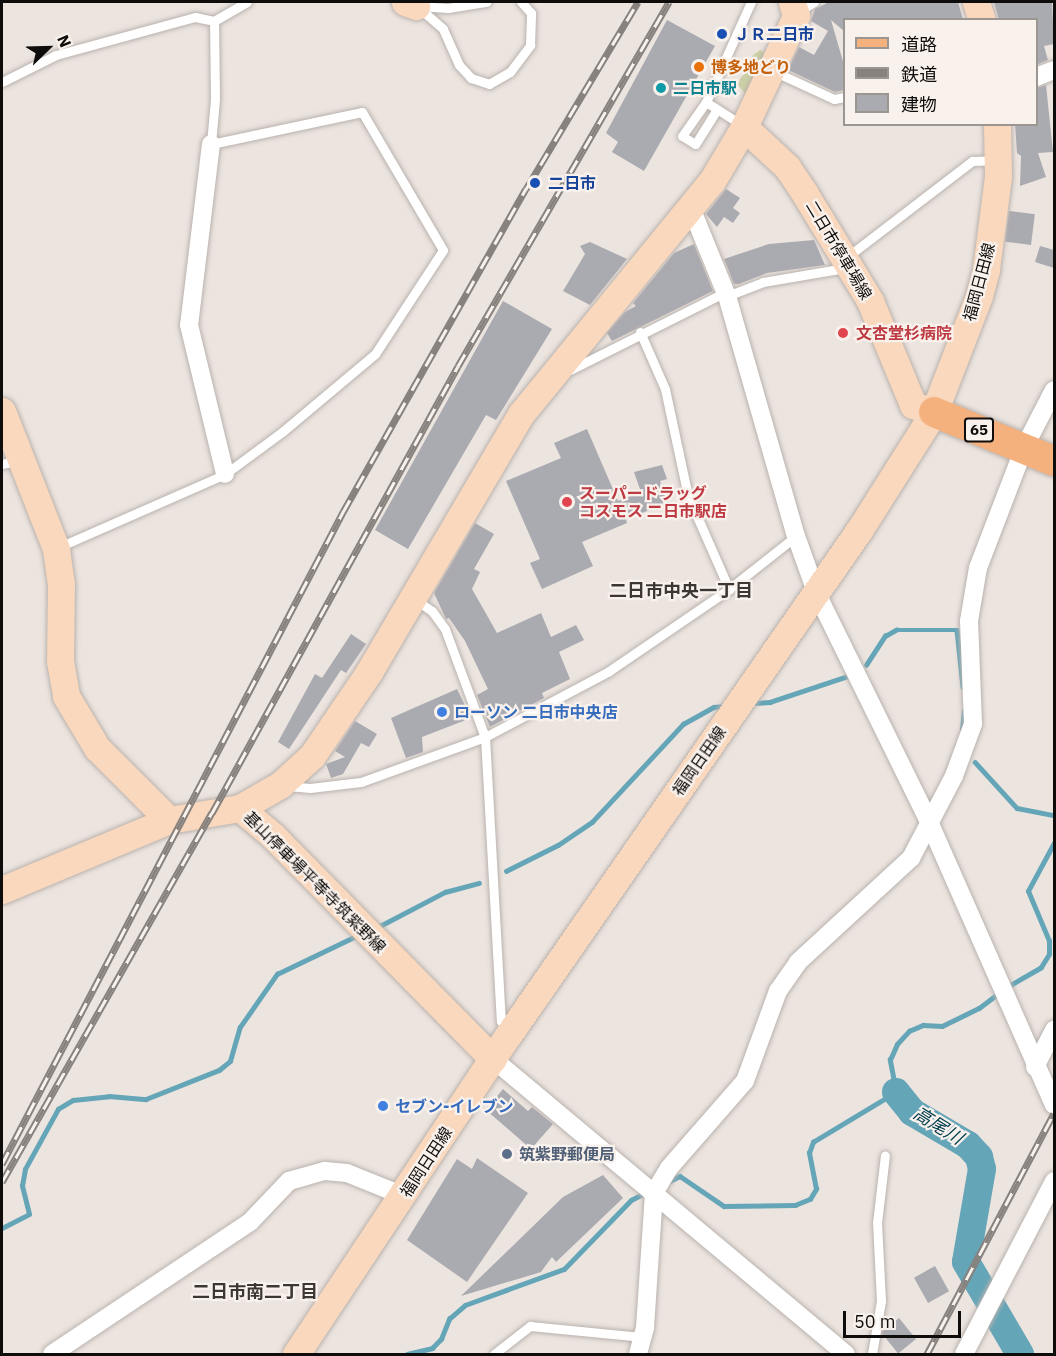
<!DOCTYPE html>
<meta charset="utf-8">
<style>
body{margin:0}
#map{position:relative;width:1056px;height:1356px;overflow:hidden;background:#ece4df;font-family:"IBM Plex Sans","Noto Sans JP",sans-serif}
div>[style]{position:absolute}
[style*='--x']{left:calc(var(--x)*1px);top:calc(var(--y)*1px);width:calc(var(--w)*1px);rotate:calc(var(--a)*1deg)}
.green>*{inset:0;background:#cbcfa5}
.stream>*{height:4.5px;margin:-2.25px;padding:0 2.25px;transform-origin:2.25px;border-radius:2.25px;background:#65a5b8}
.river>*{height:28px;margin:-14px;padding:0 14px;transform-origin:14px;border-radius:14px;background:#65a5b8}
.building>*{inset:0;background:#aaaab1;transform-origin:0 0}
.roads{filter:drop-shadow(0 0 2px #b9b2ad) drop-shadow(0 0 2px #b9b2ad)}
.lane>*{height:9px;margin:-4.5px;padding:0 4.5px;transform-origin:4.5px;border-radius:4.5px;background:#fff}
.street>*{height:18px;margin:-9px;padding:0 9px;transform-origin:9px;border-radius:9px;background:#fff}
.secondary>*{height:27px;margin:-13.5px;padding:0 13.5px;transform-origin:13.5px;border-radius:13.5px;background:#f9d8be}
.primary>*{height:30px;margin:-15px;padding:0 15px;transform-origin:15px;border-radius:15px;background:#f4b17e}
.rail>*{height:7px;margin-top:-3.5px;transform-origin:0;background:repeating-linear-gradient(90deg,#f9f1ec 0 14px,#87827e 0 28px);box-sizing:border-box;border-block:2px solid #87827e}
.dots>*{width:16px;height:16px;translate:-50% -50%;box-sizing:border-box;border:3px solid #f9f1ec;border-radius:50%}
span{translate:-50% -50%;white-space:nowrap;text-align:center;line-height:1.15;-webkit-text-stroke:4.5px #f9f1ec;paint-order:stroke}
.shield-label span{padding:2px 4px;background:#f9f1ec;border:2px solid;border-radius:4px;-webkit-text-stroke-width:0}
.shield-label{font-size:15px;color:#0f0d0b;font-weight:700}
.transit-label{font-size:16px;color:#164399;font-weight:700}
.left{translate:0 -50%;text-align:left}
.food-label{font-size:16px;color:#c56008;font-weight:700}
.culture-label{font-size:16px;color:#0d838f;font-weight:700}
.street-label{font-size:16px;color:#0f0d0b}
.health-label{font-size:16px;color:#be3a42;font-weight:700}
.shop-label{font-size:16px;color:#366cbe;font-weight:700}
.service-label{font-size:16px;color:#4e5e75;font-weight:700}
.neighbourhood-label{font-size:18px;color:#3d3733;font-weight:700}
.water-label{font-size:18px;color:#023f4e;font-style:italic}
.frame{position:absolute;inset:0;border:3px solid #0f0d0b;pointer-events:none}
.legend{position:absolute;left:843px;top:18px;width:195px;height:108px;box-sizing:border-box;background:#f9f1ec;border:2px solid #9b9692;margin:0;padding:8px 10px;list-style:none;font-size:18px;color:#0f0d0b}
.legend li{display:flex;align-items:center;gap:12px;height:30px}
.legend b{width:30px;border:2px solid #9b9692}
.north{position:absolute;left:18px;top:18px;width:60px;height:60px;-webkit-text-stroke:4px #f9f1ec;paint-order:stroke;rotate:67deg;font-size:16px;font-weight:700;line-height:24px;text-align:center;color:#0f0d0b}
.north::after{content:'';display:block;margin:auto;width:21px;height:27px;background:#0f0d0b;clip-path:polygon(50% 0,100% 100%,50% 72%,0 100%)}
.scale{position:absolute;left:843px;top:1311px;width:118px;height:27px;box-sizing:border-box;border:3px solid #0f0d0b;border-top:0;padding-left:8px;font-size:18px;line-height:21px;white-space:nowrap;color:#0f0d0b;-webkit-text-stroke:4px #f9f1ec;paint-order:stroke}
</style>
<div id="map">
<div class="green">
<div style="clip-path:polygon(760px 50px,764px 52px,747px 96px,738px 85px,740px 79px,750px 66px,751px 57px)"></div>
</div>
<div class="stream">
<div style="--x:866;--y:665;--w:35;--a:-57"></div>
<div style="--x:885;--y:636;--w:13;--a:-29"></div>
<div style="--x:896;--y:630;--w:61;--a:0"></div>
<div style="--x:957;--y:630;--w:57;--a:84"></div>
<div style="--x:752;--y:703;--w:18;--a:-3"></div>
<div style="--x:770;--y:702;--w:82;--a:-18.4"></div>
<div style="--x:962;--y:729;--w:18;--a:-84"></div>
<div style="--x:975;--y:762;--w:62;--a:47.6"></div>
<div style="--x:1017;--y:808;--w:38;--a:11"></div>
<div style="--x:506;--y:871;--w:58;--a:-26.6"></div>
<div style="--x:558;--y:845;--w:41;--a:-34.1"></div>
<div style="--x:592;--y:822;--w:134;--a:-47.1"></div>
<div style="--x:683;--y:724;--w:35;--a:-29"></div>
<div style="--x:714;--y:707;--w:11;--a:-5"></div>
<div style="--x:376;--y:928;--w:78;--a:-27.6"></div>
<div style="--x:445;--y:892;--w:35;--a:-15"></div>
<div style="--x:1007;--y:987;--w:39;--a:-30"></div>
<div style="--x:1041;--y:967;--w:15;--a:-58"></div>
<div style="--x:1049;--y:954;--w:13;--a:-90"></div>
<div style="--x:1049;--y:941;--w:54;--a:-112.8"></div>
<div style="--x:1028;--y:891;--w:55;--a:-61.6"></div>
<div style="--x:668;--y:1182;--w:13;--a:-27"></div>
<div style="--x:680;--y:1176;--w:53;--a:34.3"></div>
<div style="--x:724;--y:1206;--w:71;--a:-0.8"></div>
<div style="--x:795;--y:1205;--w:16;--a:-22"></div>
<div style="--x:810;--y:1199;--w:12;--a:-59"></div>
<div style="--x:816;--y:1189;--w:37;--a:-101"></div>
<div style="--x:809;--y:1153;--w:12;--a:-70"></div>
<div style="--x:813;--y:1142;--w:97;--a:-31.1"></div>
<div style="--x:896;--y:1092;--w:33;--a:-101"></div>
<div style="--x:890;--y:1060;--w:17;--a:-66"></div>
<div style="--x:897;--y:1044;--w:18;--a:-47"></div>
<div style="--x:909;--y:1031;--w:15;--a:-23"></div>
<div style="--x:923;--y:1025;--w:19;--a:3"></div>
<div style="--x:942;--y:1026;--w:41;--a:-25.9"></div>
<div style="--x:979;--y:1008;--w:26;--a:-37"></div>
<div style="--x:2;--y:1228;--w:30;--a:-27"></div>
<div style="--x:29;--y:1214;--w:29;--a:-104"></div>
<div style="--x:22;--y:1186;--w:17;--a:-80"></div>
<div style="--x:25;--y:1169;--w:68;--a:-61.2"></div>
<div style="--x:58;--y:1109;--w:17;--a:-31"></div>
<div style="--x:73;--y:1100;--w:36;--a:-6"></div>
<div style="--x:109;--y:1096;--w:37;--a:5"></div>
<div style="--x:146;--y:1099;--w:79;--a:-21.7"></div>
<div style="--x:219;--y:1070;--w:14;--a:-39"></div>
<div style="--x:230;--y:1061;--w:35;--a:-74"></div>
<div style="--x:240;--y:1027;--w:65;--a:-55.1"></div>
<div style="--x:277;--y:974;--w:85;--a:-25.7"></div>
<div style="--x:407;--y:1354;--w:26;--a:-13"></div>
<div style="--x:432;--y:1348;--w:13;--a:-45"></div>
<div style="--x:441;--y:1339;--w:22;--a:-68"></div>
<div style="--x:449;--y:1319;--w:21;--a:-41"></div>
<div style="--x:465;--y:1305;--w:105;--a:-20"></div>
<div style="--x:564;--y:1269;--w:96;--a:-45.8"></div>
<div style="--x:631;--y:1200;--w:16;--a:-27"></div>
</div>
<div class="river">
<div style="--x:896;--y:1092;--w:26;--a:51"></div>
<div style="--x:912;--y:1112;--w:65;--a:30.5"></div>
<div style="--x:968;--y:1145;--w:16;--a:47"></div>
<div style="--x:979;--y:1157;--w:12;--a:76"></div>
<div style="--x:982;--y:1169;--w:94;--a:99.8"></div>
<div style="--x:966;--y:1262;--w:107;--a:59.6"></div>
</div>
<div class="building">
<div style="clip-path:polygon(829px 2px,958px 2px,963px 20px,844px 20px,844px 31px,831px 20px,844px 65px,844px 90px,835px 92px,788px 70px,799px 47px,814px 55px,828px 31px,811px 21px,815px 9px)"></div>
<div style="clip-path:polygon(994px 2px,1052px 2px,1054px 44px,1044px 46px,1048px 60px,1036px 65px,1036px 20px,999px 20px)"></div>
<div style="clip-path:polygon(667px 20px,715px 46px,644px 171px,612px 152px,618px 142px,606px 133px)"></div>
<div style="clip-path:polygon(1046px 85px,1053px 152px,1038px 153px,1046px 177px,1020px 186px,1021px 156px,1017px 153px,1015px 124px,1036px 124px,1036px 88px)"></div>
<div style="clip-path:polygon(726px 189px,740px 198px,733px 208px,740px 213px,733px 223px,724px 217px,717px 227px,706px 214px)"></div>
<div style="left:1009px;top:211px;width:26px;height:31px;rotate:7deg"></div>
<div style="clip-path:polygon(814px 240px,825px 265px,767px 273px,739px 284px,734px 284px,724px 259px,769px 244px)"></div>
<div style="clip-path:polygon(590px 242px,627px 259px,590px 305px,563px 291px,585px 254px,580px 246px)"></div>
<div style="clip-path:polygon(694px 244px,713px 291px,612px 341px,607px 333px,625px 312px,636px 306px,633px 303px,674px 253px)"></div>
<div style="clip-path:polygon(1040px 246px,1054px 250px,1054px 268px,1035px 262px)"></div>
<div style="clip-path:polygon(503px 301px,552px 329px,496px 420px,486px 415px,408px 549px,375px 530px)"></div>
<div style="clip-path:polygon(587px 429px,618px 501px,641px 492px,634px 472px,662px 465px,667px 479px,660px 481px,668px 503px,626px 519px,627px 523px,582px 542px,593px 566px,542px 589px,530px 563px,540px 559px,506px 481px,561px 458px,554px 443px)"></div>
<div style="clip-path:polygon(475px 523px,494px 534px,474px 569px,480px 572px,472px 589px,497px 633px,541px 613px,551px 637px,576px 625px,584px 640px,559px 652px,570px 679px,542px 693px,544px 698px,490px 727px,477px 695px,488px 689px,465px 641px,449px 618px,446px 619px,434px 593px)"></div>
<div style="clip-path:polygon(351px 634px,366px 644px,346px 673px,341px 670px,289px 749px,278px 742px,315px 674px,322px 678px)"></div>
<div style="clip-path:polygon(457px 689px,471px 718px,422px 737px,423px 752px,406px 758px,391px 718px)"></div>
<div style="clip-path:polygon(355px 721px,377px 734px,369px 747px,361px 743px,343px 774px,331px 778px,326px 764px,345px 757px,335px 751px)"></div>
<div style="clip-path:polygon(503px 1089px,528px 1111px,532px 1107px,553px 1124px,531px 1149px,486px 1110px)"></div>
<div style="clip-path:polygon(477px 1158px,528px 1193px,467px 1282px,407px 1240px,457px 1159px,472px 1169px)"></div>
<div style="clip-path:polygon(603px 1175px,623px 1198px,556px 1262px,552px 1257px,541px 1272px,461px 1296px,563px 1197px)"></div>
<div style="left:935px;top:1266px;width:29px;height:24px;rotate:61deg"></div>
<div style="left:899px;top:1318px;width:27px;height:23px;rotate:51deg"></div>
</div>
<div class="roads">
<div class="lane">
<div style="--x:418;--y:6;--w:30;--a:4"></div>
<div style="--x:448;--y:8;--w:39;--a:-9"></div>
<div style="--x:418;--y:7;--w:33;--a:41"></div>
<div style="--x:443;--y:29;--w:39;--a:66"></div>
<div style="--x:459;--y:65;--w:18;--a:47"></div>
<div style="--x:471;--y:78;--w:19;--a:18"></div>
<div style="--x:489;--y:84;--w:24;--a:-30"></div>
<div style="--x:510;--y:72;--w:34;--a:-53"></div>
<div style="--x:530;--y:45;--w:32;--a:-88"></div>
<div style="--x:531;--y:13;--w:15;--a:-132"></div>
<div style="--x:798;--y:12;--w:19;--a:-32"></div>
<div style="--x:773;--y:71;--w:67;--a:24.7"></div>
<div style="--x:834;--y:99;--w:10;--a:-11"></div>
<div style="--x:2;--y:82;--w:60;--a:-26.6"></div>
<div style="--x:56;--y:55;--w:144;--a:-15.3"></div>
<div style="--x:195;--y:17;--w:19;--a:12"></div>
<div style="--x:214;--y:21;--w:38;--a:-30"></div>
<div style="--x:706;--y:102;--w:43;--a:32.6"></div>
<div style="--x:716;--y:111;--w:39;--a:122"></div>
<div style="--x:695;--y:144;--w:15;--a:-148"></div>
<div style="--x:682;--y:136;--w:42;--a:-54.8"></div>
<div style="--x:706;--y:102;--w:110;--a:-65.8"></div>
<div style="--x:847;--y:257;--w:158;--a:-37.5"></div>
<div style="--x:972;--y:161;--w:24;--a:-2"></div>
<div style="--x:727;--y:296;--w:39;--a:-21"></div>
<div style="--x:763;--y:282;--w:83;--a:-9.7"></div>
<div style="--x:640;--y:332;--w:62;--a:66.3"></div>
<div style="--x:665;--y:389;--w:109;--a:77.9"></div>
<div style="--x:688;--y:496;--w:102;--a:66.2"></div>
<div style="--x:570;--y:370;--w:174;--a:-26.6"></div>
<div style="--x:2;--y:464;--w:18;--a:-13"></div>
<div style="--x:59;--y:547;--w:181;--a:-23.7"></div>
<div style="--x:225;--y:474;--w:71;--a:-36.4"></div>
<div style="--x:282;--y:432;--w:121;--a:-40"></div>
<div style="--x:375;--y:354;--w:124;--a:-56.8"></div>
<div style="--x:443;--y:250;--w:160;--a:-120.4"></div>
<div style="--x:362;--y:112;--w:154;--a:168"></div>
<div style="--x:211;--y:144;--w:45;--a:-84.9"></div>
<div style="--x:215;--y:99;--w:78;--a:-90.7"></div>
<div style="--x:416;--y:600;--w:19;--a:35"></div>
<div style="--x:432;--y:611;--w:22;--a:54"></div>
<div style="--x:445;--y:629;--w:115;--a:69.7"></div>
<div style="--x:485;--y:737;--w:284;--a:86.8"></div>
<div style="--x:501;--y:1021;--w:13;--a:61"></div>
<div style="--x:288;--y:786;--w:22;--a:5"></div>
<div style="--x:310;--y:788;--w:51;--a:-6.7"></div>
<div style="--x:361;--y:782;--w:132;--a:-19.9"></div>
<div style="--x:485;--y:737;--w:140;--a:-28"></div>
<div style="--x:609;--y:671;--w:145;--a:-34.3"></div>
<div style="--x:729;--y:589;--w:85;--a:-38.3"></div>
<div style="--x:494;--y:1354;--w:46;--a:-37.9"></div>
<div style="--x:530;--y:1326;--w:114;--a:5.6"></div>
<div style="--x:872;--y:1354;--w:54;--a:-80.4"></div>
<div style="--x:881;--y:1301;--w:78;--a:-92.9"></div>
<div style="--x:877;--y:1223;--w:68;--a:-83.3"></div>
</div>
<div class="street">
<div style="--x:1036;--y:77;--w:19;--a:-21"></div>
<div style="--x:211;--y:144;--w:182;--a:96.9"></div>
<div style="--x:189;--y:325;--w:153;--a:76.4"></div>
<div style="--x:691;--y:208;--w:95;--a:67.8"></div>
<div style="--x:727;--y:296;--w:250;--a:74"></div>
<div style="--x:796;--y:536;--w:59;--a:70.3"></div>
<div style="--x:816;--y:592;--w:258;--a:63.8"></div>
<div style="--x:930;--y:824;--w:307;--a:66.2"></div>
<div style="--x:493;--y:1059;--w:460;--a:39.9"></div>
<div style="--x:1035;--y:1067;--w:42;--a:-62.8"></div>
<div style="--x:52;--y:1354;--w:238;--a:-33.7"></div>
<div style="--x:250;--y:1222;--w:57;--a:-46.4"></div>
<div style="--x:289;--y:1181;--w:37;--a:-16"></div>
<div style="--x:325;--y:1171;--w:22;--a:5"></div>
<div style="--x:347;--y:1173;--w:61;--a:22"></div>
<div style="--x:638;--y:1354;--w:27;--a:-75"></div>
<div style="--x:645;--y:1328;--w:135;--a:-86.2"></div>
<div style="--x:654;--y:1193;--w:29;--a:-59"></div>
<div style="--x:669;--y:1168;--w:116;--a:-48.9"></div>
<div style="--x:745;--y:1081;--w:96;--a:-69.9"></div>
<div style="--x:778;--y:991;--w:35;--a:-55"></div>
<div style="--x:798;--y:962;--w:154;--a:-42.6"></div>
<div style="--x:911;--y:858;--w:93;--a:-62.3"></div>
<div style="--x:954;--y:776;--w:55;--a:-69.9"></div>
<div style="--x:973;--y:724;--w:103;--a:-92.2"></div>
<div style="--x:969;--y:621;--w:54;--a:-80.4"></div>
<div style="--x:978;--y:568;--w:129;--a:-69"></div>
<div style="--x:1024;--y:448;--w:65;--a:-62.7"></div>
<div style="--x:964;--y:1354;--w:195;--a:-62.5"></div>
</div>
<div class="secondary">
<div style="--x:405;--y:2;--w:12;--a:20"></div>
<div style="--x:976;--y:2;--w:19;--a:72"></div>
<div style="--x:744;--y:127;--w:59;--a:42.9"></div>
<div style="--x:787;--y:167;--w:32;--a:56"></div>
<div style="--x:805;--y:194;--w:125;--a:58.7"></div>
<div style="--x:870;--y:301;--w:113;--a:67.5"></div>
<div style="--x:913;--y:405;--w:22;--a:18"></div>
<div style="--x:2;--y:411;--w:148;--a:68.6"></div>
<div style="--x:56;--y:549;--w:35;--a:82"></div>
<div style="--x:61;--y:584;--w:77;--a:90.7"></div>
<div style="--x:60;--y:661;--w:36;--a:80"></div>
<div style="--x:66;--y:696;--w:61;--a:59.2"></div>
<div style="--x:97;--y:748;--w:102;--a:45"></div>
<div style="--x:240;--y:808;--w:43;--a:40.3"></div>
<div style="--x:273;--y:836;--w:313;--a:45.4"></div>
<div style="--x:2;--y:890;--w:181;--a:-22.7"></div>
<div style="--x:169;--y:820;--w:72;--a:-9.6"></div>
<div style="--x:240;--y:808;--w:46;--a:-29.9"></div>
<div style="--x:280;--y:785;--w:43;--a:-42.2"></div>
<div style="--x:312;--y:756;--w:102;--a:-55.8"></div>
<div style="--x:369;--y:672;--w:299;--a:-59.5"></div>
<div style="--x:521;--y:414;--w:301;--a:-50.7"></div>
<div style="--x:712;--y:181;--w:63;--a:-59.3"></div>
<div style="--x:744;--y:127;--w:123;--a:-64.9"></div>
<div style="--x:796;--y:16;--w:15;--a:-106"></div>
<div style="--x:296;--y:1354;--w:384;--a:-56.4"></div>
<div style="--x:509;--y:1034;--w:615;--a:-55.2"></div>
<div style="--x:860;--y:529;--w:138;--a:-57.7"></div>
<div style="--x:934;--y:412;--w:124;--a:-68.8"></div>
<div style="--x:979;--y:296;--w:28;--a:-75"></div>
<div style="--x:986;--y:269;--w:94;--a:-82.6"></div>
<div style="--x:998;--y:176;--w:52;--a:-91.1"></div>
</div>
<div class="primary">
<div style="--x:934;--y:412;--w:130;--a:22.2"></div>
</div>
</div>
<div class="rail">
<div style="--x:2;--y:1164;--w:736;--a:-62.39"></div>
<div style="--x:343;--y:512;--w:371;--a:-60.5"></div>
<div style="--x:526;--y:189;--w:218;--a:-59.1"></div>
<div style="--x:2;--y:1182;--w:425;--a:-60.4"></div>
<div style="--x:212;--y:813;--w:510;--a:-61.17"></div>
<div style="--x:458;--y:366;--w:421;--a:-59.9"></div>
<div style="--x:927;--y:1354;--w:272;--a:-62.2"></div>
</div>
<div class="dots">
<div style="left:722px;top:34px;background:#1a4fb4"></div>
<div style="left:699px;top:67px;background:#e8710a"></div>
<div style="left:661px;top:88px;background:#0f9aa8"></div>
<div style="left:535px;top:183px;background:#1a4fb4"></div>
<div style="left:843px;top:333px;background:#e0444e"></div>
<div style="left:567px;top:502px;background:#e0444e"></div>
<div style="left:442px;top:712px;background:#3f7fe0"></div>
<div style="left:383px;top:1106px;background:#3f7fe0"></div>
<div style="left:507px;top:1154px;background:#5c6f8a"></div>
</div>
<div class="shield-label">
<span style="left:979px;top:430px">65</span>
</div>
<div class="transit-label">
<span class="left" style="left:734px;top:34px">ＪＲ二日市</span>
<span class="left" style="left:548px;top:183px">二日市</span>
</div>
<div class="food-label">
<span class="left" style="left:711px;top:67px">博多地どり</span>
</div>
<div class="culture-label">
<span class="left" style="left:673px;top:88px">二日市駅</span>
</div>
<div class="street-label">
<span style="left:839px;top:250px;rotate:59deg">二日市停車場線</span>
<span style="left:979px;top:282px;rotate:-75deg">福岡日田線</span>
<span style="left:699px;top:761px;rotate:-55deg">福岡日田線</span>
<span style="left:315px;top:882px;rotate:45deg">基山停車場平等寺筑紫野線</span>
<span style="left:426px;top:1162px;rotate:-57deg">福岡日田線</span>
</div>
<div class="health-label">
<span class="left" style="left:856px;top:333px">文杏堂杉病院</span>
<span class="left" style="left:579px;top:502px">スーパードラッグ<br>コスモス 二日市駅店</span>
</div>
<div class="shop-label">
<span class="left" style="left:454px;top:712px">ローソン 二日市中央店</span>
<span class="left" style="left:395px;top:1106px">セブン-イレブン</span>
</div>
<div class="service-label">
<span class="left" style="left:519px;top:1154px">筑紫野郵便局</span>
</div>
<div class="neighbourhood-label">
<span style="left:681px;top:591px">二日市中央一丁目</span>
<span style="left:255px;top:1292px">二日市南二丁目</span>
</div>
<div class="water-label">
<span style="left:938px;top:1126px;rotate:32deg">高尾川</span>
</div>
<div class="frame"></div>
<ul class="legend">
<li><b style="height:8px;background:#f4b17e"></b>道路</li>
<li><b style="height:8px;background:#87827e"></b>鉄道</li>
<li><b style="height:16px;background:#aaaab1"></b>建物</li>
</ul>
<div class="north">N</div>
<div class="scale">50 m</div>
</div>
